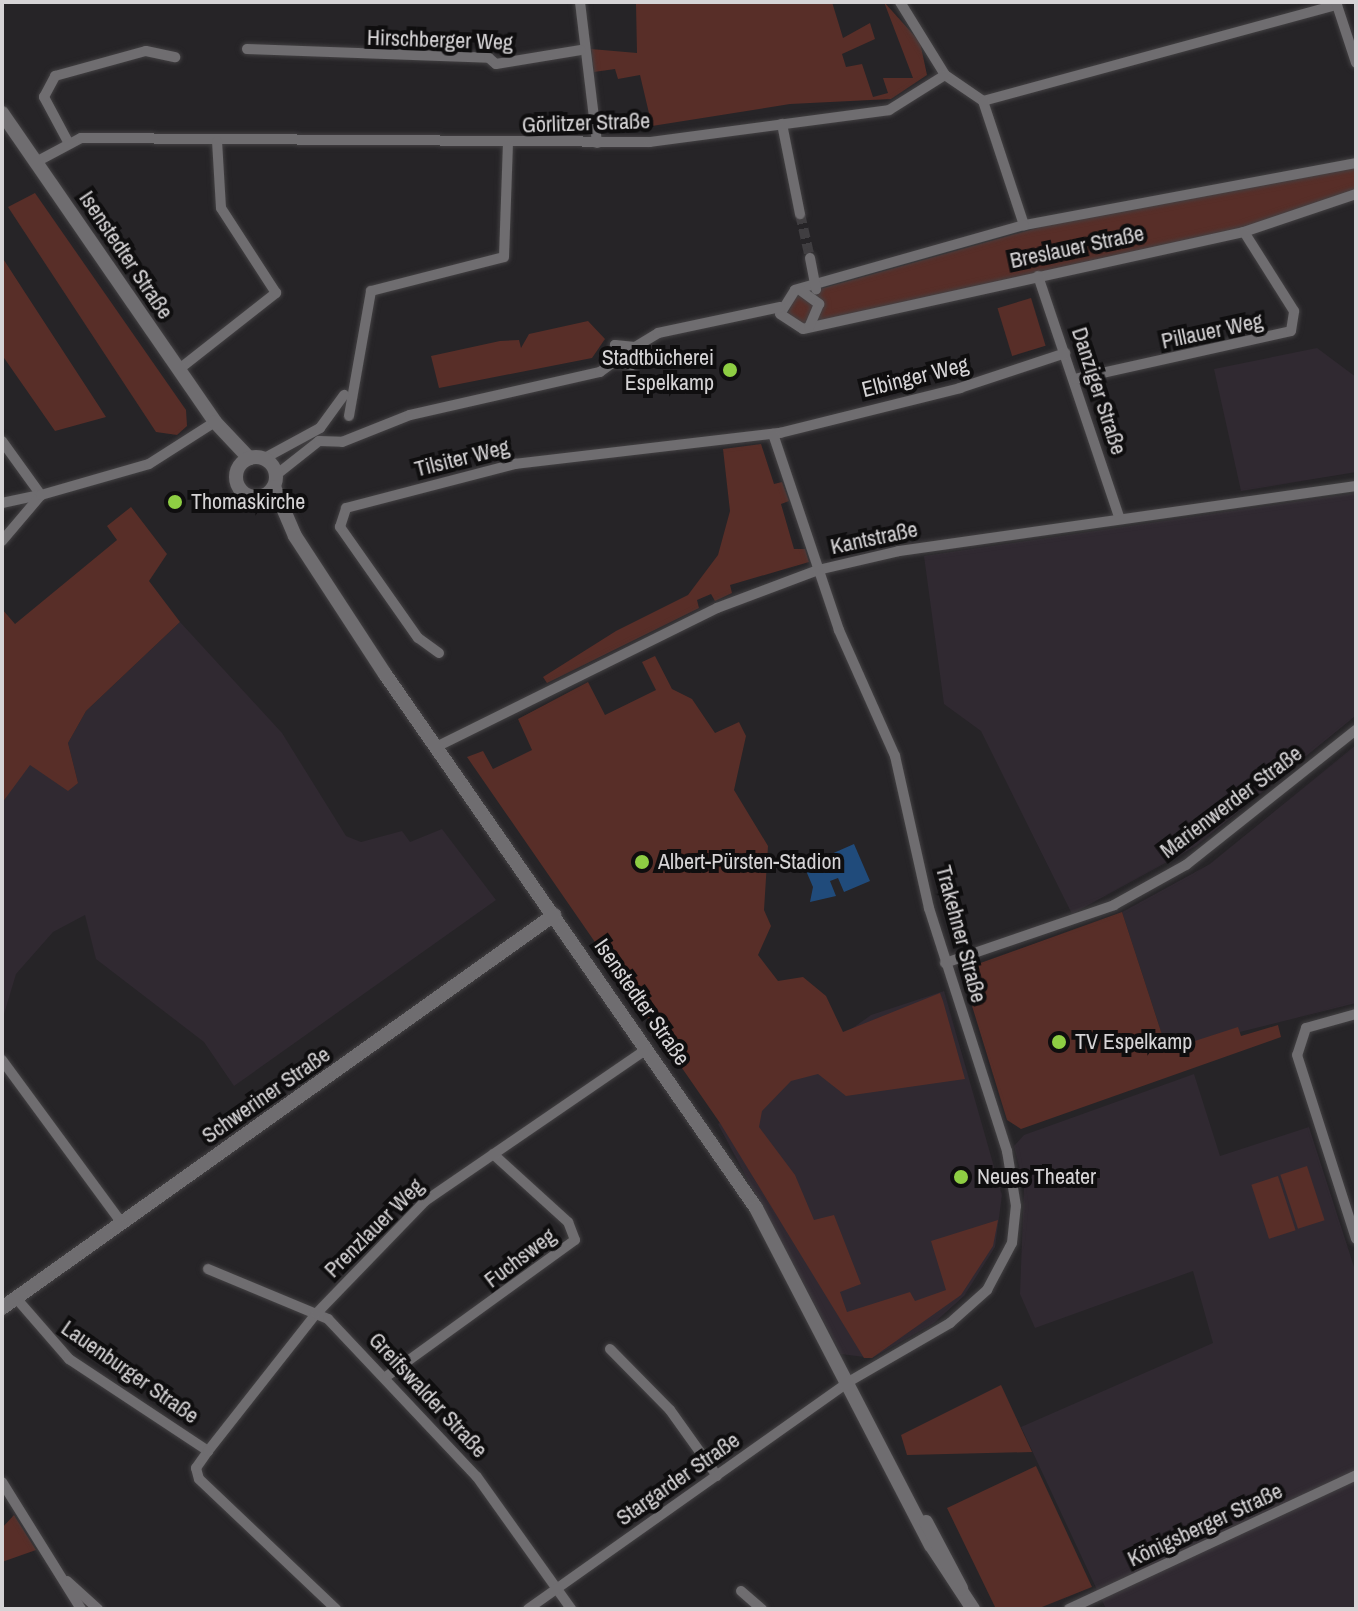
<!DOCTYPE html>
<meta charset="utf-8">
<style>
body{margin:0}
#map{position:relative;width:1358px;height:1611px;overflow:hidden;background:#262427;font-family:"Archivo Narrow",sans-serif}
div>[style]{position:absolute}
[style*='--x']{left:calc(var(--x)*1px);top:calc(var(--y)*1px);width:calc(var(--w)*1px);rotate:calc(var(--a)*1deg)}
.built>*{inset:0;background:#302931}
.green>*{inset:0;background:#582e28;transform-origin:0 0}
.water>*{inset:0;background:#204b7b}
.street-tunnel>*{height:10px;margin-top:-5px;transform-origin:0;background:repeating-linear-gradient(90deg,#403e41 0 10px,transparent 0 15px)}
.roads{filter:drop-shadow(0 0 2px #434143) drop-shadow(0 0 2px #434143)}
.street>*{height:10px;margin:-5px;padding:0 5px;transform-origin:5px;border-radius:5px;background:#6f6d70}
.secondary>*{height:14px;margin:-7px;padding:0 7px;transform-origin:7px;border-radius:7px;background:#6f6d70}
.secondary>.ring{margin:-7px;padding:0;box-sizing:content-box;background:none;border:14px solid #6f6d70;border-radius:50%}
.dots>*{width:22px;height:22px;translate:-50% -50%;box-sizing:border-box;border:4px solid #0f0e0f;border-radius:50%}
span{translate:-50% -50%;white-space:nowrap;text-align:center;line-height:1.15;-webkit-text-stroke:8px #0f0e0f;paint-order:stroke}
.street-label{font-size:22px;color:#d6d4d6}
.poi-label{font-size:22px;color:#d6d4d6}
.right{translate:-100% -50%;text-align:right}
.left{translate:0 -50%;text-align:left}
.frame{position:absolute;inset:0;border:4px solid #d6d4d6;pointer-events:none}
</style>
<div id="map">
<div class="built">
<div style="clip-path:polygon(1317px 348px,1356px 377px,1356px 472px,1241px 491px,1214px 369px)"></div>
<div style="clip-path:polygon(1356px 493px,1354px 717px,1196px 846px,1072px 914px,981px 731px,944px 704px,924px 556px)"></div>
<div style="clip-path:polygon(180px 622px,282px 733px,346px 836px,361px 842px,402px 831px,410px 842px,442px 829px,496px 900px,234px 1086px,204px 1042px,96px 959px,85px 915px,53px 932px,16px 974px,2px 1021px,2px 745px,78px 783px,68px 743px,86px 711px)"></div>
<div style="clip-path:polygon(1356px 745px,1356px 1003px,1167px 1050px,1122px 912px,1210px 864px)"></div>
<div style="clip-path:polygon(944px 991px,1002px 1195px,995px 1247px,964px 1296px,934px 1323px,872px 1358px,841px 1354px,718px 1124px,871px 1015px)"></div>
<div style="clip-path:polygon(1194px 1074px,1220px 1156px,1309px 1127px,1356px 1273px,1356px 1609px,1106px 1609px,1021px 1427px,1213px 1343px,1193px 1271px,1035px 1328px,1020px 1294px,1024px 1186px,1014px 1146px,1024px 1135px)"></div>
</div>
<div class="green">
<div style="clip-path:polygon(832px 2px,843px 38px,870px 23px,875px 39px,842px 54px,846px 67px,862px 64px,873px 97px,888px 93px,883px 78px,913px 78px,884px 2px,920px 42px,927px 75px,891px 99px,790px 104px,652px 126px,640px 75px,618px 79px,615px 69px,594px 72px,591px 49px,637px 53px,636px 4px)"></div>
<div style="clip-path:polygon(1356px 167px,1356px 190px,1248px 227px,803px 325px,786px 318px,795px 296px,1062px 221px)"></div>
<div style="clip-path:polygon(35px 193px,186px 410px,187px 426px,177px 435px,156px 432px,8px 207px)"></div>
<div style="clip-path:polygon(2px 257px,24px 291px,106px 417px,55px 431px,2px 355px)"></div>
<div style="left:1031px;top:298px;width:50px;height:35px;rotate:73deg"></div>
<div style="clip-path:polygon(588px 321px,605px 339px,592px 358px,439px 388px,431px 356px,500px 341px,519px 340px,521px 348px,529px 334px)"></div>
<div style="clip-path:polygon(761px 444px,774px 484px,782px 482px,789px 501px,781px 504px,794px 549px,805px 549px,809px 562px,730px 585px,732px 593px,715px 601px,711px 594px,697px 600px,699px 608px,547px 683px,543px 677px,616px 631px,688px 595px,718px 555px,730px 511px,723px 449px)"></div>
<div style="clip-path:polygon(131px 507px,167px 554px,149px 581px,180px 622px,86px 711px,68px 743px,78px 783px,68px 791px,30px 765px,2px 803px,2px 609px,15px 624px,117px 540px,107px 526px)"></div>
<div style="clip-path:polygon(655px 656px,672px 689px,692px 699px,715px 733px,739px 722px,746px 736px,734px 790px,768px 846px,764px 910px,771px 926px,758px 955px,778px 981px,803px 977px,826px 996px,843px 1032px,940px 993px,943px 1001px,965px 1079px,846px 1096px,818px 1074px,791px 1081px,762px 1111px,759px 1127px,795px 1175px,814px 1220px,834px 1215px,861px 1284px,840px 1292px,847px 1312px,910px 1292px,915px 1301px,946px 1290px,931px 1241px,998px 1220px,993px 1246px,961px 1295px,872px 1358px,864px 1358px,720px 1123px,467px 757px,483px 751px,493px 769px,532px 750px,518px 719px,588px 682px,605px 715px,656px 690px,642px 662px)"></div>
<div style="clip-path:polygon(1122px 912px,1167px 1050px,1238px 1027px,1241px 1036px,1278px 1025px,1281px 1037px,1021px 1129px,1007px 1120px,961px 970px)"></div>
<div style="left:1307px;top:1166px;width:57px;height:28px;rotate:72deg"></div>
<div style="left:1278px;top:1176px;width:57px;height:28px;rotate:72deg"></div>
<div style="clip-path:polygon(1001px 1385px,1032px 1452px,907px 1455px,901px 1435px)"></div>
<div style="clip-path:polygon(1036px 1466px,1092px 1587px,1037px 1609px,996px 1609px,947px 1508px)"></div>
<div style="clip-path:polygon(14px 1515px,36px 1550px,2px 1562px,2px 1528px)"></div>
</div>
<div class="water">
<div style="clip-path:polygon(854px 844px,870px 881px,844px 892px,838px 878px,830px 881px,836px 896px,810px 902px,813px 887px,804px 866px)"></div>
</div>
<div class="street-tunnel">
<div style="--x:800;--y:214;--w:45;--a:77.2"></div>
</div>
<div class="roads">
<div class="street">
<div style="--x:580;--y:2;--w:142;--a:83.1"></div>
<div style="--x:900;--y:2;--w:86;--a:58.3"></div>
<div style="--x:945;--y:75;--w:46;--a:34.4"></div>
<div style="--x:983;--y:101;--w:367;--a:-15.2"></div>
<div style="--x:1336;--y:2;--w:64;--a:71.8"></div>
<div style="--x:247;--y:49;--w:242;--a:2.1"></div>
<div style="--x:489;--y:58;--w:9;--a:41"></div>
<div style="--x:496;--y:64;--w:86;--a:-9.4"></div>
<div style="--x:983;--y:101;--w:131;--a:71.7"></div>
<div style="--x:782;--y:124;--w:92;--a:78.7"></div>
<div style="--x:67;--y:140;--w:49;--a:-118.1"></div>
<div style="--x:44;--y:97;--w:24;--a:-62"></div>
<div style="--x:55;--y:76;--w:94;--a:-15.4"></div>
<div style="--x:146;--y:51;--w:30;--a:12"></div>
<div style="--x:36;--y:162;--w:51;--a:-28.1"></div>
<div style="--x:81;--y:138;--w:569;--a:0.4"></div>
<div style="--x:650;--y:142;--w:241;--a:-7.6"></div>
<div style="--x:889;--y:110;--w:66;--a:-32"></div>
<div style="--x:1356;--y:163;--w:338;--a:169.4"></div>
<div style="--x:1024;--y:225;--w:238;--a:164.2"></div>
<div style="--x:795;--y:290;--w:28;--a:122"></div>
<div style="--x:780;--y:314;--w:27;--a:33"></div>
<div style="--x:803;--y:329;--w:452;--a:-12.4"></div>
<div style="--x:1244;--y:232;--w:118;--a:-18.7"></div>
<div style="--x:810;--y:258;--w:32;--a:79"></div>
<div style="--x:1038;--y:276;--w:256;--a:71.4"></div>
<div style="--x:800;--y:290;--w:24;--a:36"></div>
<div style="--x:819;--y:304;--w:25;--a:113"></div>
<div style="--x:635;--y:347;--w:27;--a:-31"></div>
<div style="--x:658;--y:333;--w:125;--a:-12"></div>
<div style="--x:614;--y:362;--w:18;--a:9"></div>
<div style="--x:632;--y:365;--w:18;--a:-81"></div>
<div style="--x:614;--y:362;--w:17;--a:-87"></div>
<div style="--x:615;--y:345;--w:20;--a:6"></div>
<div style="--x:178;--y:370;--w:125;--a:-38.2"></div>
<div style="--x:276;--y:293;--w:101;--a:-122.9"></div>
<div style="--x:221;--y:208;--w:67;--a:-93.4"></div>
<div style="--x:1075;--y:379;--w:221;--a:-12.5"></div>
<div style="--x:1291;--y:331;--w:20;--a:-81"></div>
<div style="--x:1294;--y:311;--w:93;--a:-122.3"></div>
<div style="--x:349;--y:416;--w:127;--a:-80"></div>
<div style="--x:371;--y:291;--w:137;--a:-14.3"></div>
<div style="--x:504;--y:257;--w:112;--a:-88"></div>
<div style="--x:2;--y:441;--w:67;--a:54.2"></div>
<div style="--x:263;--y:459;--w:65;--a:-28.5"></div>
<div style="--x:320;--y:428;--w:41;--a:-54"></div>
<div style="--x:276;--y:475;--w:55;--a:-38.3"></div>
<div style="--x:319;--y:441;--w:23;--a:2"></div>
<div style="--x:342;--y:442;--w:73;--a:-21.7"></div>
<div style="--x:410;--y:415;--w:195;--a:-12.8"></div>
<div style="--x:600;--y:372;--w:17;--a:-36"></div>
<div style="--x:2;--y:503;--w:40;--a:-12"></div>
<div style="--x:2;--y:541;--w:60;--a:-49.7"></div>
<div style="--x:41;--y:495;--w:112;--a:-16"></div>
<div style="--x:149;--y:464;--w:78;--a:-32.5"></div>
<div style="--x:439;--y:653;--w:26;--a:-144"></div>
<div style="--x:418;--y:638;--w:136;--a:-125.1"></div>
<div style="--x:340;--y:527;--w:20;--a:-72"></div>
<div style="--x:346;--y:508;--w:175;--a:-14.6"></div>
<div style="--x:515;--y:464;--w:267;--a:-6.7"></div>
<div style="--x:780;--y:433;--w:186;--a:-14"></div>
<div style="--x:960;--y:388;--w:111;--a:-18.4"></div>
<div style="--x:436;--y:747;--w:313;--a:-26.3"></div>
<div style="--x:717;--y:608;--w:108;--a:-20.6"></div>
<div style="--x:818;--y:570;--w:83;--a:-13.2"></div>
<div style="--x:899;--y:551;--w:462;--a:-8.1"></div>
<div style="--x:945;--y:963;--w:179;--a:-18.9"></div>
<div style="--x:1114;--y:905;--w:82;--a:-29.1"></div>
<div style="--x:1186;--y:865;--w:217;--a:-38.5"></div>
<div style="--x:1356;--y:1014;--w:52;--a:164.4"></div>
<div style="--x:1306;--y:1028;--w:28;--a:108"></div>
<div style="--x:1297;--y:1055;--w:193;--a:72.2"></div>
<div style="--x:2;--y:1060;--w:201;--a:53.7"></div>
<div style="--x:208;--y:1269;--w:130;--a:22.6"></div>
<div style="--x:328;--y:1319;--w:217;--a:46.7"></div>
<div style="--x:477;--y:1477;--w:162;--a:54.5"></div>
<div style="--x:16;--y:1298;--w:81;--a:49"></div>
<div style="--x:69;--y:1359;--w:167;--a:33.5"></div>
<div style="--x:208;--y:1451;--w:21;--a:125"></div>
<div style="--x:196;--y:1468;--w:11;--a:75"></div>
<div style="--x:199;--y:1479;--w:189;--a:43.5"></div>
<div style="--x:610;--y:1349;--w:86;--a:45.5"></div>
<div style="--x:670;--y:1410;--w:81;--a:54.5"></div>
<div style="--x:387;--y:1376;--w:232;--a:-35.9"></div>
<div style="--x:575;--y:1240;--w:19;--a:-111"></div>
<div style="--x:568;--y:1222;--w:101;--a:-137.8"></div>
<div style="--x:208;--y:1451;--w:174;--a:-51.8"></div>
<div style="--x:316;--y:1314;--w:157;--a:-46"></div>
<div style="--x:425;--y:1201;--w:269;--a:-34.4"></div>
<div style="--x:2;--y:1482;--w:150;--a:58.1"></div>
<div style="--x:67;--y:1581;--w:42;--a:42.1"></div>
<div style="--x:741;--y:1591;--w:28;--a:41"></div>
<div style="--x:528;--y:1609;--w:395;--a:-35.3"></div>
<div style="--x:850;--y:1381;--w:116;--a:-30.1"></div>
<div style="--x:950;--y:1323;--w:50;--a:-41.7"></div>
<div style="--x:987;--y:1290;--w:53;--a:-62"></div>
<div style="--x:1012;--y:1243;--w:37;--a:-84"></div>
<div style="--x:1016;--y:1206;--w:56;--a:-99.3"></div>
<div style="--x:1007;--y:1151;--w:255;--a:-107.8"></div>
<div style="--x:929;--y:908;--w:156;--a:-102.6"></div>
<div style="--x:895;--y:756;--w:138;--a:-114"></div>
<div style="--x:839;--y:630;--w:207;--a:-108.6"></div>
<div style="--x:1069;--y:1609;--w:317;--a:-25"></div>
</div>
<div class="secondary">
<div style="--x:2;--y:113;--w:375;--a:55.4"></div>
<div style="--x:215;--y:422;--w:50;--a:46.6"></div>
<div class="ring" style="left:236px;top:457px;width:26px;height:26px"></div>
<div style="--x:274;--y:487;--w:53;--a:66.8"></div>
<div style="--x:295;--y:536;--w:165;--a:56.9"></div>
<div style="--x:385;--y:674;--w:650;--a:55.21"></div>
<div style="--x:756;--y:1208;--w:380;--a:62.6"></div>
<div style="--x:931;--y:1545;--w:77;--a:56.7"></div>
<div style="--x:2;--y:1308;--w:678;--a:-35.45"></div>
<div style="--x:926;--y:1522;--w:75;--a:62.1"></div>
</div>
</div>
<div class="dots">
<div style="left:730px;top:370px;background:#8ece43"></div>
<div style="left:175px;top:502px;background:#8ece43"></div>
<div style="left:642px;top:862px;background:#8ece43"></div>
<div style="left:1059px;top:1042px;background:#8ece43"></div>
<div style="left:961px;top:1177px;background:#8ece43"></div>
</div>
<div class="street-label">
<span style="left:440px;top:40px;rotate:2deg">Hirschberger Weg</span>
<span style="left:586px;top:123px;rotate:-2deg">Görlitzer Straße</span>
<span style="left:1077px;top:247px;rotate:-12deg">Breslauer Straße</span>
<span style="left:126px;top:255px;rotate:56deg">Isenstedter Straße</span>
<span style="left:1212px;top:331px;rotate:-12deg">Pillauer Weg</span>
<span style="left:915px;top:377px;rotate:-14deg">Elbinger Weg</span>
<span style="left:1099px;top:391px;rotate:72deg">Danziger Straße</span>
<span style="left:462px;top:458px;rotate:-14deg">Tilsiter Weg</span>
<span style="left:874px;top:538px;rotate:-12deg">Kantstraße</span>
<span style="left:1231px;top:802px;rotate:-37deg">Marienwerder Straße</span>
<span style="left:961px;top:934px;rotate:75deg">Trakehner Straße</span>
<span style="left:642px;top:1002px;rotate:55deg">Isenstedter Straße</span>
<span style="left:266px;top:1095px;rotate:-35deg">Schweriner Straße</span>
<span style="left:374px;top:1228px;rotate:-45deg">Prenzlauer Weg</span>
<span style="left:520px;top:1258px;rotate:-37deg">Fuchsweg</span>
<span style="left:130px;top:1372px;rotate:35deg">Lauenburger Straße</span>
<span style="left:428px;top:1395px;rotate:47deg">Greifswalder Straße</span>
<span style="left:678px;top:1479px;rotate:-35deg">Stargarder Straße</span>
<span style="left:1205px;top:1525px;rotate:-25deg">Königsberger Straße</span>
</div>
<div class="poi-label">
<span class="right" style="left:714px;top:370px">Stadtbücherei<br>Espelkamp</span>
<span class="left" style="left:191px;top:502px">Thomaskirche</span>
<span class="left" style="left:658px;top:862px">Albert-Pürsten-Stadion</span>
<span class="left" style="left:1075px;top:1042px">TV Espelkamp</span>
<span class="left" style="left:977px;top:1177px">Neues Theater</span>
</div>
<div class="frame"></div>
</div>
